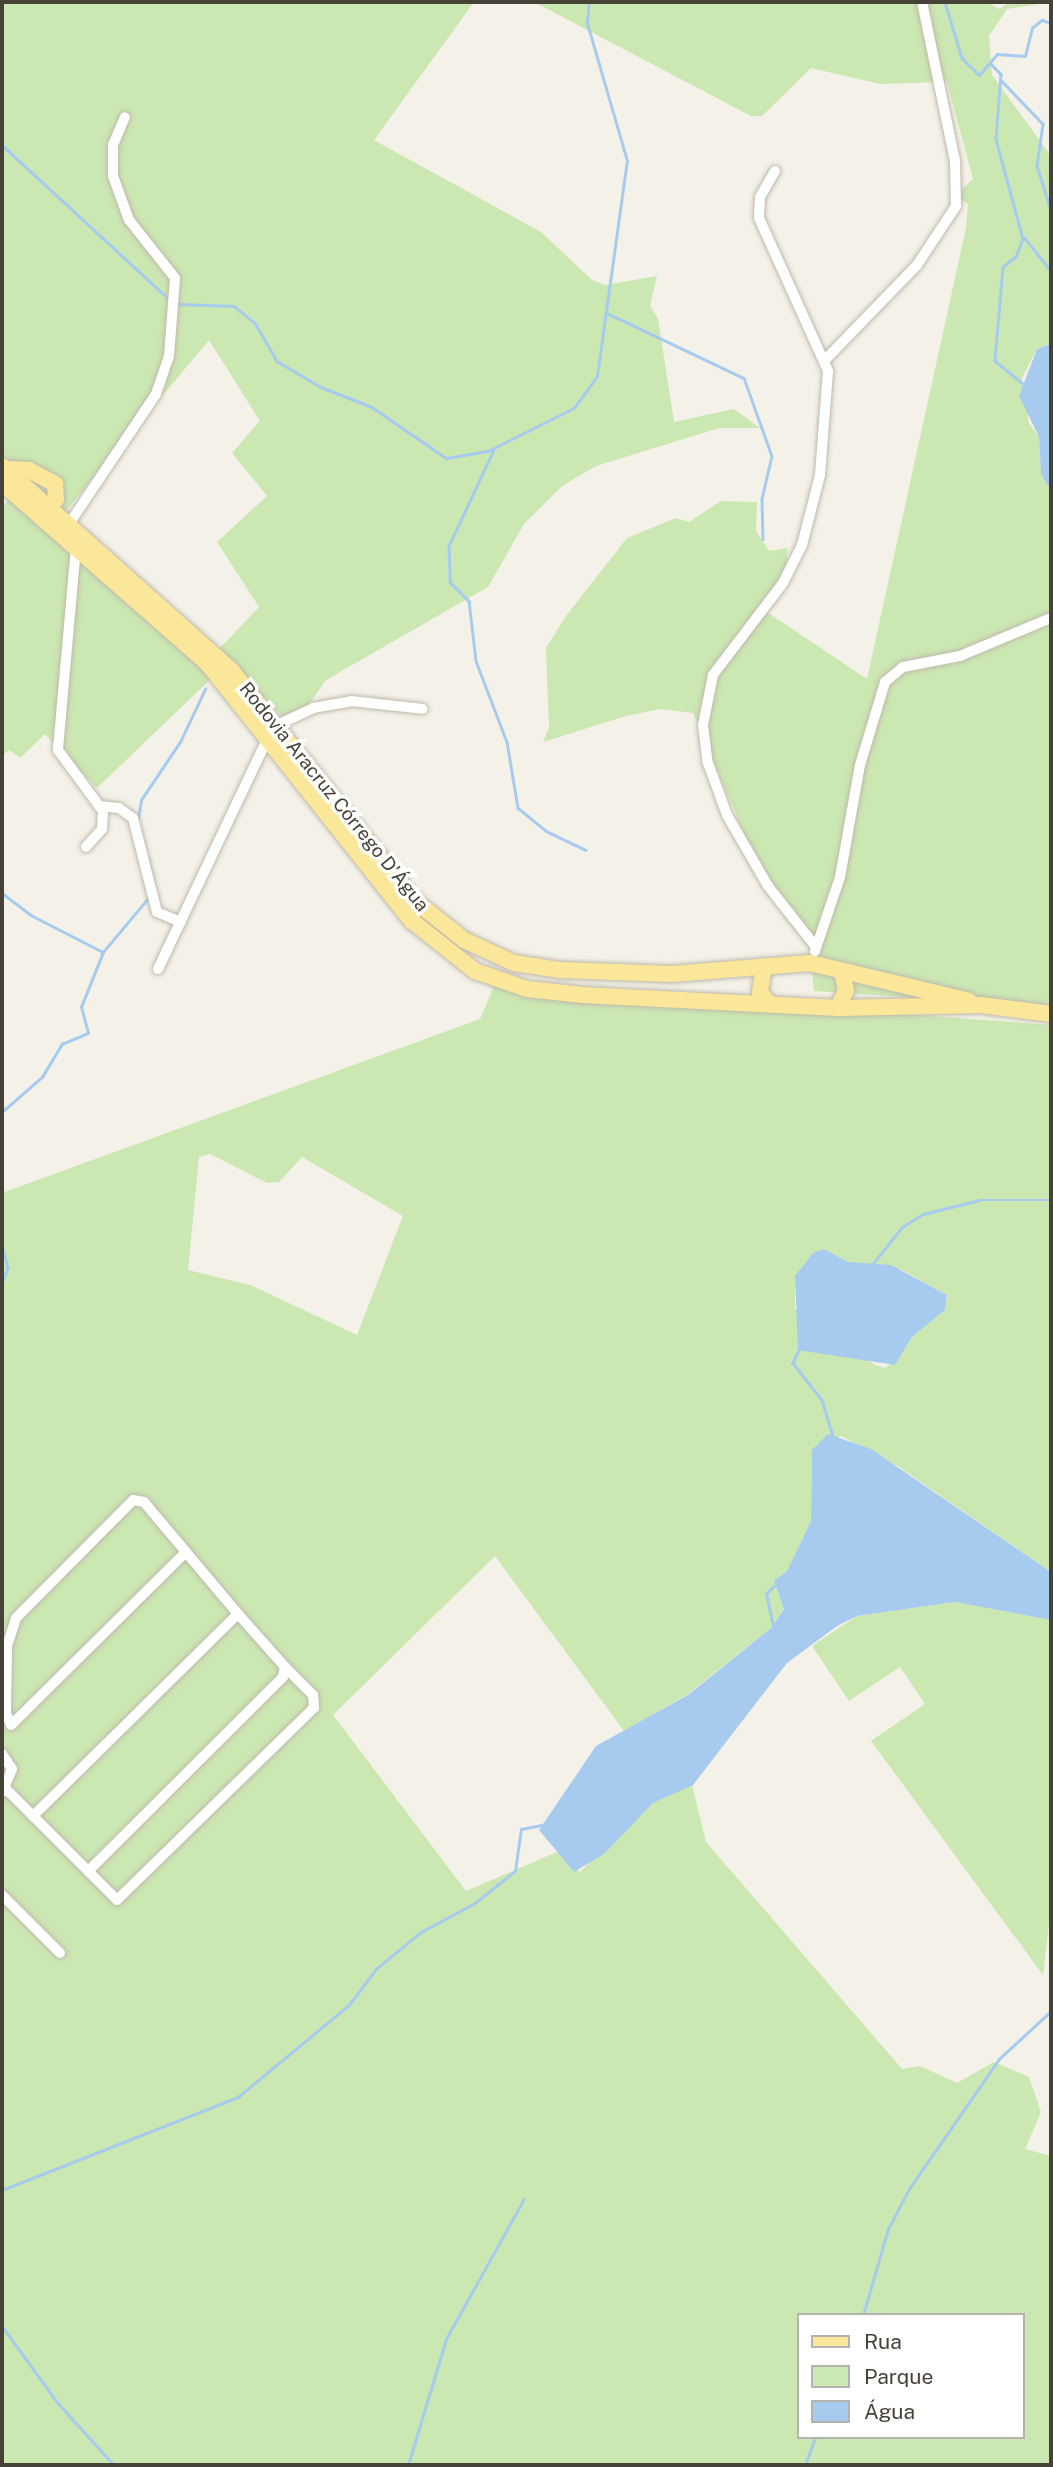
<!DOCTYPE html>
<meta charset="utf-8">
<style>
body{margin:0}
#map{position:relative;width:1053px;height:2467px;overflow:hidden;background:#f4f1e8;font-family:"Public Sans",sans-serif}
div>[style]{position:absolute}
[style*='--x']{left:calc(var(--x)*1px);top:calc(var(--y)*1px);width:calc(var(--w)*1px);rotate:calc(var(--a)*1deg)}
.green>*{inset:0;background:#cbe7b2}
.water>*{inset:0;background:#a7cbee}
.stream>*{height:2.5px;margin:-1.25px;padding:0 1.25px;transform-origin:1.25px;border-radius:1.25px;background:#a7cbee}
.roads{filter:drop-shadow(0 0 2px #bfbaab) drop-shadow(0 0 2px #bfbaab)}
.minor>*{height:10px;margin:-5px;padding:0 5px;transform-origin:5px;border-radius:5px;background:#fff}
.primary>*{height:16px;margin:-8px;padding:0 8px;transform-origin:8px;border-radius:8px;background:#fbe79a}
span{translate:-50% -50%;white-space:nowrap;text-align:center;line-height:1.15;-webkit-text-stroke:7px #fff;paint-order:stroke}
.street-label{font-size:19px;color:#474237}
.frame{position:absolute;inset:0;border:4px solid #474237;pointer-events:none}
.legend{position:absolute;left:797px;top:2313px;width:228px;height:126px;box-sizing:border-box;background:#fff;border:2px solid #b5b3af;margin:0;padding:9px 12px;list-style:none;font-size:21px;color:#474237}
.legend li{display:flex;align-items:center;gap:14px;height:35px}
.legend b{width:35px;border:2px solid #b5b3af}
</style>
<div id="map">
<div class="green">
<div style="clip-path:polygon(2px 2px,474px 2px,374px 140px,541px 232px,592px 280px,605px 285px,657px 276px,650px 306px,658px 319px,674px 422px,734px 409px,760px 428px,719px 428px,596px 466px,562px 486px,524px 524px,488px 587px,326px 680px,303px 713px,288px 722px,218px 650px,259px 607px,217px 542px,267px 496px,232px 453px,260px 421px,209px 340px,64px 513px,2px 460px)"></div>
<div style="clip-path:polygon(534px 2px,986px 2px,999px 9px,1009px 2px,1051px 2px,1007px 9px,989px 36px,992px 75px,1051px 156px,1051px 344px,1037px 349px,1022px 378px,1029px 423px,1039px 437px,1041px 475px,1051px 490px,1051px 1006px,814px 991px,810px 951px,767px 887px,693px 713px,660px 709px,626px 716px,543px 742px,549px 728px,546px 648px,566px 616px,627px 538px,676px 518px,689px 522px,721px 501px,757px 502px,756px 531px,769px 551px,787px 548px,787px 586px,764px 610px,867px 679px,966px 228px,968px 204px,955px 196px,973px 179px,947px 82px,880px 84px,811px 68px,762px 116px,751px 116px)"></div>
<div style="clip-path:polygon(14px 494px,217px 673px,97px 788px,45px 734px,20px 758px,9px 750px,2px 756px,2px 507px)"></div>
<div style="clip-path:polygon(evenodd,495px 984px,1051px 1025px,1051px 1572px,899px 1467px,841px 1436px,812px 1450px,811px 1521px,787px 1571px,774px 1581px,784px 1608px,771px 1628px,688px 1694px,634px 1726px,624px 1731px,495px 1556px,333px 1715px,466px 1891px,557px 1852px,580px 1872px,653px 1803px,692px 1785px,706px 1842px,902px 2069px,920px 2066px,957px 2083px,994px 2062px,1029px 2077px,1041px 2112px,1025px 2149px,1051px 2156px,1051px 2465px,2px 2465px,2px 1193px,480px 1019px,495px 984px,210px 1154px,267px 1183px,279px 1182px,302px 1157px,403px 1216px,357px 1335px,250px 1285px,188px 1270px,199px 1157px,210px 1154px,495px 984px,824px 1249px,848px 1262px,902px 1270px,947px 1295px,945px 1310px,912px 1337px,898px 1359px,885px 1368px,875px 1365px,795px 1309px,795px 1287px,824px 1249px,495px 984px,799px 2315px,1023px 2315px,1023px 2437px,799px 2437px,799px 2315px)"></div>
<div style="clip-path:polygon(955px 1602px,1051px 1620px,1051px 1908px,1043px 1975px,871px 1741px,925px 1704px,900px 1667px,849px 1701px,812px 1646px,857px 1616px)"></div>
</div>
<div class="water">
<div style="clip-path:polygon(1051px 344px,1051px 490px,1041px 475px,1039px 437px,1019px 396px,1037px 349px)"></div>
<div style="clip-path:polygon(824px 1249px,848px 1262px,891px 1265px,947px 1295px,945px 1310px,912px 1337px,895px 1365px,798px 1350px,795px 1276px,813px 1253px)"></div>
<div style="clip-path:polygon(828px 1434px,871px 1449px,1051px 1572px,1051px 1620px,955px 1602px,857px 1616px,837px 1626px,787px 1663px,693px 1785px,653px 1803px,604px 1854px,574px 1872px,539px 1830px,596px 1746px,688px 1695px,771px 1628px,784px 1609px,774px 1581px,787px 1571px,811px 1521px,812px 1450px)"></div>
</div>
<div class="stream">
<div style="--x:945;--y:2;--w:59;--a:73.1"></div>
<div style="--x:962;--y:58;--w:24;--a:45"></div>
<div style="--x:979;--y:75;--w:28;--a:-49"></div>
<div style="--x:997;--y:54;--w:28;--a:4"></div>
<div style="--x:1025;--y:56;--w:29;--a:-76"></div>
<div style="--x:1032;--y:28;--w:13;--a:-39"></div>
<div style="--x:1042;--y:20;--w:9;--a:18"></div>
<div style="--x:990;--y:63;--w:16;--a:45"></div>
<div style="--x:1001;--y:74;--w:65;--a:94.4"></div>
<div style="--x:996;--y:139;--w:104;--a:74.9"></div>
<div style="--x:1023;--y:239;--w:19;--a:111"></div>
<div style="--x:1016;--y:257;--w:16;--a:142"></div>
<div style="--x:1003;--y:267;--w:94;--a:94.9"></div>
<div style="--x:995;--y:361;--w:36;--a:39"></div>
<div style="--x:1001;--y:80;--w:61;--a:46.3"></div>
<div style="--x:1043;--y:124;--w:42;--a:98.1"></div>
<div style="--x:1037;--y:166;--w:46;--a:72.3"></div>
<div style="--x:2;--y:145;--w:230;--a:42.7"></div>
<div style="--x:1024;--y:237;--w:43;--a:51.5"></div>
<div style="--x:177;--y:304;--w:57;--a:2"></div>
<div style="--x:234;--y:306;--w:27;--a:39"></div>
<div style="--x:255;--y:323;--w:44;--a:59.9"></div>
<div style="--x:277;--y:361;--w:51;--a:30.6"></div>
<div style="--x:321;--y:387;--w:55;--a:21.4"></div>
<div style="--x:372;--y:407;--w:90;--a:34.6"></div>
<div style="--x:446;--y:458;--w:43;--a:-9.5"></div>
<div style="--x:488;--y:451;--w:96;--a:-26.6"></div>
<div style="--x:574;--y:408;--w:39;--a:-54"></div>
<div style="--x:597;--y:376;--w:217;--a:-82.1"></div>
<div style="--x:627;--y:161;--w:144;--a:-106.2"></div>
<div style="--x:587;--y:23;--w:21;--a:-85"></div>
<div style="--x:609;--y:314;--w:149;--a:25.4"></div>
<div style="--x:744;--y:378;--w:83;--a:70.3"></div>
<div style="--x:772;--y:456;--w:44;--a:103.1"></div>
<div style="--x:762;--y:499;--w:40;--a:88.6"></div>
<div style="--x:495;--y:448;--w:108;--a:115.1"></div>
<div style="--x:449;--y:546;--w:36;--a:88"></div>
<div style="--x:450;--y:582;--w:27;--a:45"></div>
<div style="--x:469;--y:601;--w:60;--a:83.3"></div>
<div style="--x:476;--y:661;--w:87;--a:69.1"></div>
<div style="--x:507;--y:742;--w:67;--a:80.5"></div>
<div style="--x:518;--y:808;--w:36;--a:39"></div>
<div style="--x:546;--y:831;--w:44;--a:25.4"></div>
<div style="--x:138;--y:819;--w:19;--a:-81"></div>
<div style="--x:141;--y:800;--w:70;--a:-56.1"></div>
<div style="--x:180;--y:742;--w:59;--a:-64.7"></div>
<div style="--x:148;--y:858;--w:31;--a:77"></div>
<div style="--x:2;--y:893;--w:36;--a:37"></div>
<div style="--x:31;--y:915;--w:81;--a:27.2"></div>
<div style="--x:2;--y:1112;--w:53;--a:-41.2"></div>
<div style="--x:42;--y:1077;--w:39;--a:-59"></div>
<div style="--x:62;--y:1044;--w:28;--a:-23"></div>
<div style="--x:88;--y:1033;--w:27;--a:-105"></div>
<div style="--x:81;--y:1007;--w:59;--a:-68.2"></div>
<div style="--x:103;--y:952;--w:73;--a:-50"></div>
<div style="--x:2;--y:1245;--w:23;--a:75"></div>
<div style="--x:8;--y:1267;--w:18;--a:109"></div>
<div style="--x:872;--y:1265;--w:48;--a:-51.7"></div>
<div style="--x:902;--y:1227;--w:25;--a:-32"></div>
<div style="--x:923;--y:1214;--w:59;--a:-13.8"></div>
<div style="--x:980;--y:1200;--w:71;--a:0"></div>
<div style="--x:800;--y:1348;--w:17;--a:115"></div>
<div style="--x:793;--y:1363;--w:47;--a:51.9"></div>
<div style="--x:822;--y:1400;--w:39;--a:73"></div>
<div style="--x:773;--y:1626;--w:33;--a:-102"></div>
<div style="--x:766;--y:1594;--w:11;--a:-45"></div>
<div style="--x:2;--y:2190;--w:254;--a:-21.5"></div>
<div style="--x:238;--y:2097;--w:144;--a:-39.7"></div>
<div style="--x:349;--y:2005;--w:45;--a:-53.1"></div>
<div style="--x:376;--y:1969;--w:58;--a:-39.4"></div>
<div style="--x:421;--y:1932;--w:61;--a:-28.2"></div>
<div style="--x:475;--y:1903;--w:51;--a:-38.7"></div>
<div style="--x:515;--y:1871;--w:42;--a:-81.9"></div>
<div style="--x:521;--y:1829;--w:26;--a:-11"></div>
<div style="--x:863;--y:2315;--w:90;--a:-73.8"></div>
<div style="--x:888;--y:2229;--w:45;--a:-62.3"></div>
<div style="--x:909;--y:2189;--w:158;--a:-55.3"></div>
<div style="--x:999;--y:2059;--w:71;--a:-42.7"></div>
<div style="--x:2;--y:2326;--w:95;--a:54"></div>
<div style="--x:58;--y:2403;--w:84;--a:47.9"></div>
<div style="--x:408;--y:2465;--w:132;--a:-73.2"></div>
<div style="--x:446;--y:2339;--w:160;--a:-60.9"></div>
<div style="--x:805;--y:2465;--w:30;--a:-70"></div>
</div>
<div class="roads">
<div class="minor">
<div style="--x:775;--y:171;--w:30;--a:120"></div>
<div style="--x:760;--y:197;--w:21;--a:93"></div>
<div style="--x:759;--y:218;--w:168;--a:65.7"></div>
<div style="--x:828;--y:371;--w:104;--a:94.4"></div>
<div style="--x:820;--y:475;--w:72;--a:104.4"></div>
<div style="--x:802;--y:545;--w:42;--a:116.6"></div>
<div style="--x:783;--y:583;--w:116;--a:127.3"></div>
<div style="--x:713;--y:675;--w:51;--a:101.3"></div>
<div style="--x:703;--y:725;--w:38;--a:83"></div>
<div style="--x:708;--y:763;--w:55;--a:69.9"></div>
<div style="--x:727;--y:815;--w:82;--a:60"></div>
<div style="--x:768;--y:886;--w:78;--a:51.8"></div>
<div style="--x:825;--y:360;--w:132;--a:-45.9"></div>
<div style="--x:917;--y:265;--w:71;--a:-56.5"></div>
<div style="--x:956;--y:206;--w:45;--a:-91.3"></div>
<div style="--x:955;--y:161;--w:162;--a:-101.7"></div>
<div style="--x:69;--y:524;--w:156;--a:-56.2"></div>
<div style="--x:156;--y:394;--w:40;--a:-71.1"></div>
<div style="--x:169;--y:356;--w:78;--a:-85.6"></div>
<div style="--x:175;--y:278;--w:74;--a:-128.4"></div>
<div style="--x:129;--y:220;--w:47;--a:-110"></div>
<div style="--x:113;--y:176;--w:31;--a:-90"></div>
<div style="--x:113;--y:145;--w:30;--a:-67"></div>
<div style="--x:76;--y:547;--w:204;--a:95.1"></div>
<div style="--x:58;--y:750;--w:76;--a:53.6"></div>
<div style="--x:103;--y:811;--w:18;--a:93"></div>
<div style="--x:102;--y:829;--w:24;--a:132"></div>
<div style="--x:277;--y:725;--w:40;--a:-25"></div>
<div style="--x:313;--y:708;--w:39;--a:-10"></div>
<div style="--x:351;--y:701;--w:72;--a:6.3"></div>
<div style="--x:99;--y:806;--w:20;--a:6"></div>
<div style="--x:119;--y:808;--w:17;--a:36"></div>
<div style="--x:133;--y:818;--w:97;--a:75.7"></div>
<div style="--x:157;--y:912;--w:26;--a:23"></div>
<div style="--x:815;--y:951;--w:78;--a:-71.3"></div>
<div style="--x:840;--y:877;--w:114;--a:-79.9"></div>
<div style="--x:860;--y:765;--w:87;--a:-73.2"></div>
<div style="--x:885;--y:682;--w:23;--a:-40"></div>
<div style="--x:903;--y:667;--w:58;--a:-10.9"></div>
<div style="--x:960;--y:656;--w:99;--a:-22.7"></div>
<div style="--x:158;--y:969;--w:259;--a:-64.6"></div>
<div style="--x:186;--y:1552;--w:246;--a:135.3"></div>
<div style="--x:11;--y:1725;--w:13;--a:-113"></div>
<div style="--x:6;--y:1713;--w:67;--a:-89.1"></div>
<div style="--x:7;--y:1646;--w:29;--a:-72"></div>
<div style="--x:16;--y:1618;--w:166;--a:-45.2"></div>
<div style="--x:133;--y:1500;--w:11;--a:10"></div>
<div style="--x:144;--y:1502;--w:65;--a:50"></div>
<div style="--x:186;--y:1552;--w:81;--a:50"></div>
<div style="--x:2;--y:1754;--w:18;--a:56"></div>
<div style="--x:12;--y:1769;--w:25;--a:113"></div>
<div style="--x:6;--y:1789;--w:157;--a:45"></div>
<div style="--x:117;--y:1900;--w:275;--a:-44.3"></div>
<div style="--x:314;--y:1708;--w:13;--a:-94"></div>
<div style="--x:313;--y:1695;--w:40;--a:-135"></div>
<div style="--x:33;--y:1816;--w:288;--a:-44.6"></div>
<div style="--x:238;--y:1614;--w:71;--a:48.4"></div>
<div style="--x:285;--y:1667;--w:10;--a:101"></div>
<div style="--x:283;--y:1677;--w:275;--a:135.1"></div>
<div style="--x:2;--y:1895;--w:82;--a:45"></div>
</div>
<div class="primary">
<div style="--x:2;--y:466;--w:307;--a:41.7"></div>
<div style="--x:231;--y:670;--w:295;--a:51.5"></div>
<div style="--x:415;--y:901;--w:63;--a:38.5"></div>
<div style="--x:464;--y:940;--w:55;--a:24.7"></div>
<div style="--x:514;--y:963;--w:47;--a:8.7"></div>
<div style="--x:560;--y:970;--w:112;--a:2"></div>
<div style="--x:672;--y:974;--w:138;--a:-4.6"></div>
<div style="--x:810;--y:963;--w:163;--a:13.4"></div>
<div style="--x:6;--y:469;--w:23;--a:2"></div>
<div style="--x:29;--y:470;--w:30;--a:28"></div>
<div style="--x:55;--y:484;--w:15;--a:86"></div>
<div style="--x:56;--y:499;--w:16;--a:128"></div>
<div style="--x:2;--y:483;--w:274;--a:41.3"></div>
<div style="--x:208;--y:664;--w:328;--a:51.6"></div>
<div style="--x:412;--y:921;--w:80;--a:38.4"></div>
<div style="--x:475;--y:971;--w:55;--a:19.1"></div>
<div style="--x:527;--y:989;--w:56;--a:6.1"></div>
<div style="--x:583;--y:995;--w:255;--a:2.9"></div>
<div style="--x:838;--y:1008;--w:143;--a:-1.2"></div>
<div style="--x:981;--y:1005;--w:71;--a:7.3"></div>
<div style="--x:764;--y:966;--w:26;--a:99"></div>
<div style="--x:760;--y:992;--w:16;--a:52"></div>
<div style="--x:838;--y:1008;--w:20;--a:-66"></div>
<div style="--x:846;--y:990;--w:17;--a:-103"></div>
</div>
</div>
<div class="street-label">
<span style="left:334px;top:797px;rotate:51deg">Rodovia Aracruz Córrego D'Água</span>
</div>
<div class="frame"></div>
<ul class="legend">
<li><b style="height:9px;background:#fbe79a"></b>Rua</li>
<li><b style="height:19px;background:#cbe7b2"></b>Parque</li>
<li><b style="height:19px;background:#a7cbee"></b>Água</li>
</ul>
</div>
